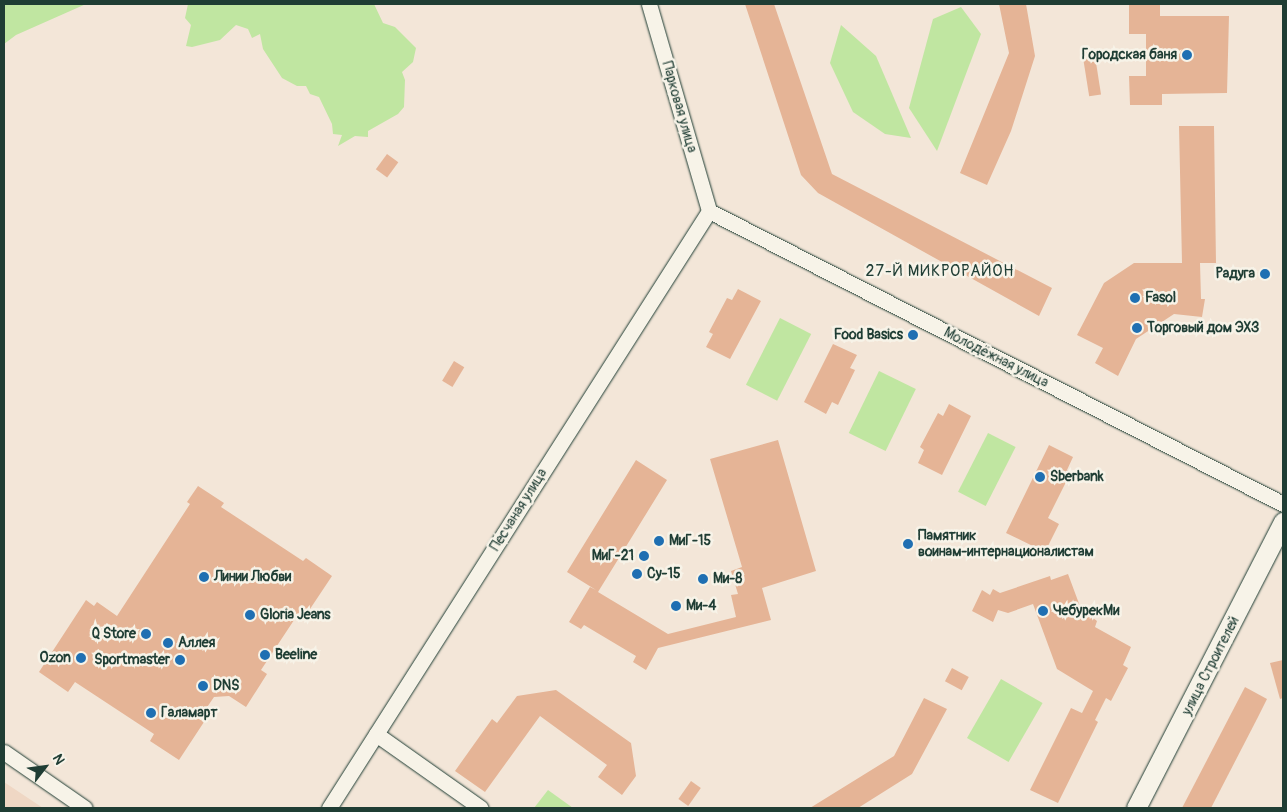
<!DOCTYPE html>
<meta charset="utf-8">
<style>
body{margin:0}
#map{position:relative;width:1287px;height:812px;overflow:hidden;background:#f3e6d8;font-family:Pangolin,sans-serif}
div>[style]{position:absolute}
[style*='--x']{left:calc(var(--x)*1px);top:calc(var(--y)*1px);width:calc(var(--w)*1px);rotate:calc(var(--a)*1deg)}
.built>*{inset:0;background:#efd7c4}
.green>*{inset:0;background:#c0e6a1;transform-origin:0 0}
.building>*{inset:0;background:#e5b496;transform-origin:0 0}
.roads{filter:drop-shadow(0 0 1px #1f3d34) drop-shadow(0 0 1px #1f3d34)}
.minor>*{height:15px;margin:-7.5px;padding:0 7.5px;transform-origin:7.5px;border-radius:7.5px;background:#f7f3e8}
.tertiary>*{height:19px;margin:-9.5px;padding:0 9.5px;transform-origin:9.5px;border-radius:9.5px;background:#f7f3e8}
.dots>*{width:14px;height:14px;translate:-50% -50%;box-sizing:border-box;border:2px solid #f7f3e8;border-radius:50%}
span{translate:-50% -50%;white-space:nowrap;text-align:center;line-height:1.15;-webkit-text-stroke:5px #f7f3e8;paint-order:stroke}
.poi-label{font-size:14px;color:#1f3d34;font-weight:700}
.right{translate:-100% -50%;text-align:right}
.left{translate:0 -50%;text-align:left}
.street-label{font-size:14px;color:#1f3d34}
.quarter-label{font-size:16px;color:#1f3d34;letter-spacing:1px}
.frame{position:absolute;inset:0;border:5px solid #1f3d34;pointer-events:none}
.north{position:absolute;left:20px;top:742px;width:50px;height:50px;-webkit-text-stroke:4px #f7f3e8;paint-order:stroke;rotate:60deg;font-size:14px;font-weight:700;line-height:20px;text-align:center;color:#1f3d34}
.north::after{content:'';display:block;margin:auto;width:18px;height:22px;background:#1f3d34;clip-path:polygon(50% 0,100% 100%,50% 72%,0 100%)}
</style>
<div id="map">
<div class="built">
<div style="clip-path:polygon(4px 782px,43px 808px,4px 808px)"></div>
</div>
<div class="green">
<div style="clip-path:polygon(4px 4px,86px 4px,16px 35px,4px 44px)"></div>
<div style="clip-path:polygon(188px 4px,374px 4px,383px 23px,395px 27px,416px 48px,413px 62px,402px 72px,405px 80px,404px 107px,398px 114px,368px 131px,368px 137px,355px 136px,338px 146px,342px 135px,333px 134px,332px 124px,319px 97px,310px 94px,306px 86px,297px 86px,282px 78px,263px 49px,260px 34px,252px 38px,248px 29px,236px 25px,220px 40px,192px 47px,186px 46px,191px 25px,185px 18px)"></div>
<div style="clip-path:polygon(961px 7px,981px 34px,937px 151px,909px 108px,933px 19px)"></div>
<div style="clip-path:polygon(841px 25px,876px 56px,911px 138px,885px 134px,853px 112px,830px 63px)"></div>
<div style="left:780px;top:318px;width:35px;height:75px;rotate:27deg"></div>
<div style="left:879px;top:371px;width:41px;height:69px;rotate:26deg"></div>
<div style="left:988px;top:433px;width:31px;height:66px;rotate:27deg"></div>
<div style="left:1001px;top:679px;width:48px;height:68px;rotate:30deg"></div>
<div style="clip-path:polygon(548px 790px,573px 808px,534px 808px)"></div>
</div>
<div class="building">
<div style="clip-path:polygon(745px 4px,774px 4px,832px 174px,1052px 288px,1039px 316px,818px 193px,801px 175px)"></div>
<div style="clip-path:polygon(999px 4px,1026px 4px,1035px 56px,1011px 131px,987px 185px,960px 173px,1009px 53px)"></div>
<div style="clip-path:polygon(1129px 5px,1160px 5px,1160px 16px,1229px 16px,1227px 93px,1162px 94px,1162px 105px,1130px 105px,1129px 76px,1146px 76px,1146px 34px,1129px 34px)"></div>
<div style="left:1094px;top:50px;width:45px;height:12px;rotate:81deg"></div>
<div style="clip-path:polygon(1179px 126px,1214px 126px,1216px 263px,1200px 263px,1201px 299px,1205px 299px,1202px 317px,1174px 314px,1136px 339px,1118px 376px,1095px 363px,1103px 348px,1077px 335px,1104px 283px,1134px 263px,1182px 263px)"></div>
<div style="left:387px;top:154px;width:14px;height:19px;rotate:36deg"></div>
<div style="clip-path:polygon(738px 289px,761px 301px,730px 359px,706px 347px,713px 334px,709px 332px,727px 298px,732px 300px)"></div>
<div style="clip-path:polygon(833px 344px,857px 355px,850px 368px,855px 370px,838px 405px,832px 402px,826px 414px,804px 402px)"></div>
<div style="left:454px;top:361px;width:12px;height:23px;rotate:31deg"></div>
<div style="clip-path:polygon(949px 404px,971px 416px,942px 475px,918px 463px,924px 450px,920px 447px,938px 413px,943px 416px)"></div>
<div style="clip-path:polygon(778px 440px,816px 571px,762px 588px,771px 620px,658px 648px,646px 670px,633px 662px,636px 656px,584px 625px,581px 629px,569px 622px,590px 587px,596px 590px,567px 572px,636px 460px,667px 480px,598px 592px,668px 634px,736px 617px,731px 595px,738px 594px,731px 571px,742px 567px,710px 459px)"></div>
<div style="clip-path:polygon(1049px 445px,1073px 457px,1067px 470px,1071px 472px,1048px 518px,1059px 524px,1045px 552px,1006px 533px)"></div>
<div style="clip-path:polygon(198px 486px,224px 503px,221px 507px,303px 561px,306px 558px,332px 576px,306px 615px,300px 611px,261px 670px,267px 674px,246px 707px,229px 696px,214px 697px,199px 719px,204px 722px,179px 760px,150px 741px,154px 734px,75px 682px,68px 692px,39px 672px,86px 600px,94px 606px,97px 602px,117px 616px,190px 504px,187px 502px)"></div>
<div style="clip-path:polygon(1068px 574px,1084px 617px,1088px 614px,1097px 621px,1095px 627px,1131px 647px,1123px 665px,1128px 668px,1111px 701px,1106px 698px,1095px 720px,1098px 722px,1058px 803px,1030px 790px,1071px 708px,1082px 713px,1093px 691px,1057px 669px,1033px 604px,1008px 613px,998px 610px,993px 622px,972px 611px,982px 590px,990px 595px,993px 589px,1000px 593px,1050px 576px,1051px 580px)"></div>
<div style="clip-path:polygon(1283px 660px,1283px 698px,1280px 699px,1270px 663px)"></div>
<div style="left:952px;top:668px;width:19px;height:15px;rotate:28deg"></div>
<div style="clip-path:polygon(1245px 687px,1267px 699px,1258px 717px,1211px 808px,1182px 808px)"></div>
<div style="clip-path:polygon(556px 690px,631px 743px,636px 776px,622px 795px,598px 777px,607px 765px,540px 716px,485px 792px,455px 771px,492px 719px,497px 723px,517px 696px)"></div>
<div style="clip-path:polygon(924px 698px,947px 709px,912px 774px,858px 808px,810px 808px,894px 756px)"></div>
<div style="left:691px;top:781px;width:12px;height:22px;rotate:35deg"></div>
</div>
<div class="roads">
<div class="minor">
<div style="--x:649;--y:4;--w:216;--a:73.8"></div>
<div style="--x:709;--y:211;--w:644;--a:27.04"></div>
<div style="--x:376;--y:734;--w:128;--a:35.2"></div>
<div style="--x:4;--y:752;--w:98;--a:34.7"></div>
<div style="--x:329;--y:808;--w:708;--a:-57.52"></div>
</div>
<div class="tertiary">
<div style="--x:1136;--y:808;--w:322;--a:-62.8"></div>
</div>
</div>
<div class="dots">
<div style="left:1187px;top:55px;background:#1f6fb2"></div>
<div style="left:1265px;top:274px;background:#1f6fb2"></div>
<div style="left:1135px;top:298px;background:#1f6fb2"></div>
<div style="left:1137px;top:328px;background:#1f6fb2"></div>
<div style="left:913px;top:335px;background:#1f6fb2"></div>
<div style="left:1040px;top:477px;background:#1f6fb2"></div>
<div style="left:659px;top:541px;background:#1f6fb2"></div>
<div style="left:908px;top:544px;background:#1f6fb2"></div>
<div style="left:644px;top:556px;background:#1f6fb2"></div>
<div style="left:637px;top:574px;background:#1f6fb2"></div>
<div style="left:204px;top:577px;background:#1f6fb2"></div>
<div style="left:703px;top:579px;background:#1f6fb2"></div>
<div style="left:676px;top:606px;background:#1f6fb2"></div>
<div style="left:1043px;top:611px;background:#1f6fb2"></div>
<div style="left:250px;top:615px;background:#1f6fb2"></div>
<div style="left:146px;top:634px;background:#1f6fb2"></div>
<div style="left:168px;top:643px;background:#1f6fb2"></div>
<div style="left:265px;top:655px;background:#1f6fb2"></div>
<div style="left:81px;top:658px;background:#1f6fb2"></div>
<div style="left:180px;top:660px;background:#1f6fb2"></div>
<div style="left:203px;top:686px;background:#1f6fb2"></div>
<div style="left:151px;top:713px;background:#1f6fb2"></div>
</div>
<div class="poi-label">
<span class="right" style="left:1177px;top:55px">Городская баня</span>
<span class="right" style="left:1255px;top:274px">Радуга</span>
<span class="left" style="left:1145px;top:298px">Fasol</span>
<span class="left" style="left:1147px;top:328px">Торговый дом ЭХЗ</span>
<span class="right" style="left:903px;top:335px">Food Basics</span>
<span class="left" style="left:1050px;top:477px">Sberbank</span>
<span class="left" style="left:918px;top:544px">Памятник<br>воинам-интернационалистам</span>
<span class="left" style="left:669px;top:541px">МиГ-15</span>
<span class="right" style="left:634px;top:556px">МиГ-21</span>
<span class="left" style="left:647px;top:574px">Су-15</span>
<span class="left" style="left:214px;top:577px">Линии Любви</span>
<span class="left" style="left:713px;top:579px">Ми-8</span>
<span class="left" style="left:686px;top:606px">Ми-4</span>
<span class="left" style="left:1053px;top:611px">ЧебурекМи</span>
<span class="left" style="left:260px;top:615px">Gloria Jeans</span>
<span class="right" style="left:136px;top:634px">Q Store</span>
<span class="left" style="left:178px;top:643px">Аллея</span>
<span class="left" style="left:275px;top:655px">Beeline</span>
<span class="right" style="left:71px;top:658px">Ozon</span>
<span class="right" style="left:170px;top:660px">Sportmaster</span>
<span class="left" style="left:213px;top:686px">DNS</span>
<span class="left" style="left:161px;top:713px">Галамарт</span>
</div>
<div class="street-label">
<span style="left:679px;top:107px;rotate:74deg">Парковая улица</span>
<span style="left:996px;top:358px;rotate:27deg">Молодёжная улица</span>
<span style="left:519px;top:510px;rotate:-58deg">Песчаная улица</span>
<span style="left:1211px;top:666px;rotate:-63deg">улица Строителей</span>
</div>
<div class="quarter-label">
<span style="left:940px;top:271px">27-Й МИКРОРАЙОН</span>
</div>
<div class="frame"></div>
<div class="north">N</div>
</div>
